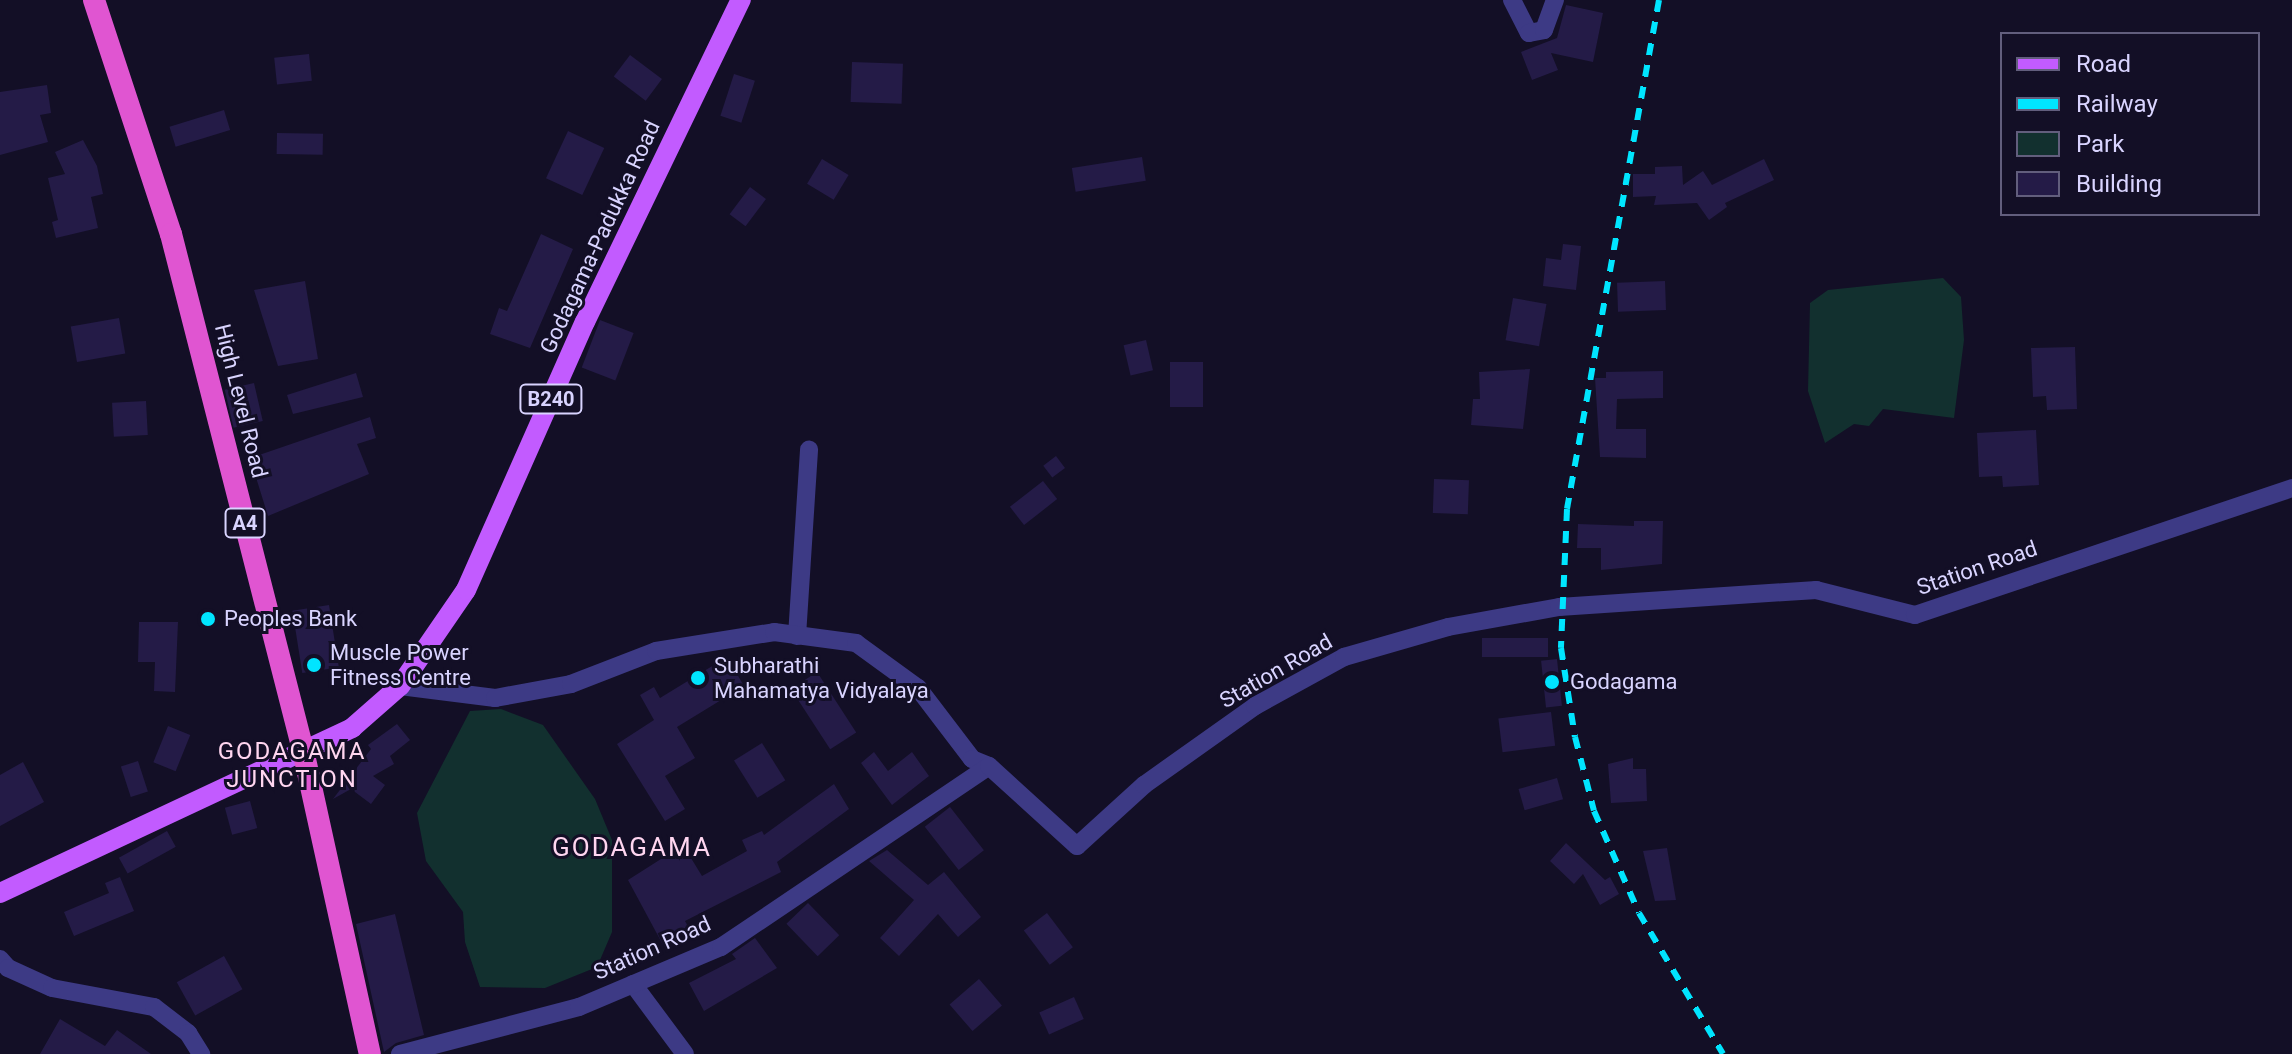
<!DOCTYPE html>
<style>
body{margin:0}
#map{position:relative;width:2292px;height:1054px;overflow:hidden;background:#130f26;font-family:Roboto,sans-serif}
div>[style]{position:absolute}
[style*='--x']{left:calc(var(--x)*1px);top:calc(var(--y)*1px);width:calc(var(--w)*1px);rotate:calc(var(--a)*1deg)}
.green>*{inset:0;background:#12302f}
.building>*{inset:0;background:#241b47;transform-origin:0 0}
.minor>*{height:18px;margin:-9px;padding:0 9px;transform-origin:9px;border-radius:9px;background:#3d3a85}
.primary>*{height:20px;margin:-10px;padding:0 10px;transform-origin:10px;border-radius:10px;background:#c25bff}
.trunk>*{height:22px;margin:-11px;padding:0 11px;transform-origin:11px;border-radius:11px;background:#e055d1}
.rail>*{height:6px;margin-top:-3px;transform-origin:0;background:repeating-linear-gradient(90deg,#00e5ff 0 12px,transparent 0 22px)}
.dots>*{width:22px;height:22px;translate:-50% -50%;box-sizing:border-box;border:4px solid #130f26;border-radius:50%}
span{translate:-50% -50%;white-space:nowrap;text-align:center;line-height:1.15;-webkit-text-stroke:6px #130f26;paint-order:stroke}
.shield-label span{padding:2px 6px;background:#130f26;border:2px solid;border-radius:6px;-webkit-text-stroke-width:0}
.shield-label{font-size:20px;color:#d9d4ff;font-weight:700}
.street-label{font-size:22px;color:#d9d4ff}
.poi-label{font-size:22px;color:#d9d4ff}
.left{translate:0 -50%;text-align:left}
.neighbourhood-label{font-size:24px;color:#ffd6f0;letter-spacing:2px}
.quarter-label{font-size:26px;color:#ffd6f0;letter-spacing:2px}
.legend{position:absolute;left:2000px;top:32px;width:260px;height:184px;box-sizing:border-box;background:#130f26;border:2px solid #625e7d;margin:0;padding:10px 14px;list-style:none;font-size:24px;color:#d9d4ff}
.legend li{display:flex;align-items:center;gap:16px;height:40px}
.legend b{width:40px;border:2px solid #625e7d}
</style>
<div id="map">
<div class="green">
<div style="clip-path:polygon(1943px 278px,1961px 297px,1964px 340px,1954px 418px,1883px 409px,1869px 426px,1854px 424px,1825px 443px,1808px 391px,1810px 303px,1828px 290px)"></div>
<div style="clip-path:polygon(501px 709px,543px 725px,595px 799px,612px 840px,612px 932px,597px 967px,545px 988px,480px 987px,465px 942px,463px 912px,426px 861px,417px 813px,470px 711px)"></div>
</div>
<div class="building">
<div style="clip-path:polygon(1566px 5px,1603px 13px,1593px 62px,1551px 53px,1558px 70px,1532px 80px,1521px 52px,1557px 38px)"></div>
<div style="left:309px;top:54px;width:27px;height:35px;rotate:84deg"></div>
<div style="left:630px;top:55px;width:40px;height:27px;rotate:37deg"></div>
<div style="left:852px;top:62px;width:51px;height:40px;rotate:2deg"></div>
<div style="left:734px;top:74px;width:22px;height:44px;rotate:18deg"></div>
<div style="clip-path:polygon(47px 85px,51px 113px,40px 115px,48px 142px,0 155px,0 92px)"></div>
<div style="left:224px;top:110px;width:21px;height:57px;rotate:73deg"></div>
<div style="left:568px;top:131px;width:40px;height:52px;rotate:25deg"></div>
<div style="left:277px;top:133px;width:46px;height:21px;rotate:1deg"></div>
<div style="clip-path:polygon(83px 140px,97px 166px,103px 194px,91px 197px,98px 228px,56px 238px,52px 222px,58px 220px,48px 178px,65px 174px,55px 152px)"></div>
<div style="left:1142px;top:157px;width:24px;height:71px;rotate:81deg"></div>
<div style="left:822px;top:159px;width:31px;height:29px;rotate:31deg"></div>
<div style="clip-path:polygon(1764px 159px,1774px 180px,1725px 203px,1727px 207px,1709px 220px,1697px 203px,1654px 205px,1656px 196px,1633px 197px,1633px 174px,1655px 174px,1655px 167px,1682px 166px,1683px 185px,1703px 171px,1712px 185px)"></div>
<div style="left:750px;top:187px;width:20px;height:34px;rotate:37deg"></div>
<div style="clip-path:polygon(541px 234px,573px 249px,530px 348px,490px 334px,499px 308px,507px 311px)"></div>
<div style="clip-path:polygon(1563px 244px,1581px 246px,1576px 290px,1543px 286px,1546px 258px,1561px 260px)"></div>
<div style="clip-path:polygon(305px 281px,318px 359px,278px 366px,254px 290px)"></div>
<div style="left:1665px;top:281px;width:29px;height:48px;rotate:88deg"></div>
<div style="left:1513px;top:298px;width:34px;height:43px;rotate:10deg"></div>
<div style="left:119px;top:318px;width:36px;height:49px;rotate:80deg"></div>
<div style="left:600px;top:320px;width:36px;height:51px;rotate:21deg"></div>
<div style="left:1146px;top:340px;width:31px;height:23px;rotate:77deg"></div>
<div style="clip-path:polygon(2075px 347px,2077px 409px,2047px 410px,2046px 396px,2033px 397px,2031px 348px)"></div>
<div style="left:1170px;top:362px;width:33px;height:45px"></div>
<div style="clip-path:polygon(1530px 369px,1523px 429px,1471px 425px,1473px 399px,1480px 399px,1479px 372px)"></div>
<div style="clip-path:polygon(1663px 371px,1663px 398px,1617px 399px,1616px 429px,1646px 429px,1646px 458px,1600px 457px,1595px 378px,1606px 378px,1606px 372px)"></div>
<div style="clip-path:polygon(356px 373px,363px 397px,293px 414px,287px 395px)"></div>
<div style="left:254px;top:383px;width:39px;height:30px;rotate:77deg"></div>
<div style="left:146px;top:401px;width:34px;height:34px;rotate:87deg"></div>
<div style="clip-path:polygon(370px 417px,376px 438px,357px 444px,369px 474px,268px 516px,250px 458px)"></div>
<div style="clip-path:polygon(2036px 430px,2039px 485px,2003px 487px,2002px 476px,1979px 477px,1977px 433px)"></div>
<div style="left:1056px;top:456px;width:15px;height:16px;rotate:53deg"></div>
<div style="left:1434px;top:479px;width:35px;height:34px;rotate:2deg"></div>
<div style="left:1043px;top:481px;width:23px;height:42px;rotate:52deg"></div>
<div style="clip-path:polygon(1634px 521px,1663px 521px,1662px 564px,1601px 570px,1601px 548px,1577px 548px,1578px 524px,1634px 526px)"></div>
<div style="left:329px;top:605px;width:63px;height:37px;rotate:81deg"></div>
<div style="clip-path:polygon(139px 622px,178px 622px,175px 692px,154px 691px,155px 662px,138px 662px)"></div>
<div style="left:1548px;top:638px;width:19px;height:66px;rotate:90deg"></div>
<div style="clip-path:polygon(727px 657px,744px 686px,677px 727px,695px 758px,665px 776px,685px 809px,665px 821px,617px 744px,654px 720px,640px 695px,654px 687px,660px 698px)"></div>
<div style="left:1557px;top:659px;width:47px;height:16px;rotate:84deg"></div>
<div style="left:817px;top:672px;width:72px;height:31px;rotate:57deg"></div>
<div style="left:1551px;top:712px;width:34px;height:53px;rotate:83deg"></div>
<div style="clip-path:polygon(397px 724px,410px 740px,390px 756px,394px 764px,373px 776px,385px 785px,371px 804px,351px 789px,333px 799px,371px 749px,368px 745px)"></div>
<div style="left:168px;top:726px;width:24px;height:39px;rotate:22deg"></div>
<div style="left:762px;top:743px;width:44px;height:33px;rotate:58deg"></div>
<div style="clip-path:polygon(874px 752px,888px 771px,912px 752px,929px 776px,892px 805px,861px 763px)"></div>
<div style="clip-path:polygon(1633px 758px,1633px 769px,1646px 769px,1647px 801px,1611px 803px,1608px 764px)"></div>
<div style="left:138px;top:761px;width:32px;height:18px;rotate:72deg"></div>
<div style="clip-path:polygon(23px 762px,44px 802px,0 826px,0 775px)"></div>
<div style="left:1557px;top:778px;width:22px;height:40px;rotate:74deg"></div>
<div style="clip-path:polygon(834px 784px,849px 809px,777px 862px,781px 872px,685px 921px,690px 930px,663px 945px,628px 880px,683px 845px,702px 876px,747px 851px,742px 840px,762px 831px,764px 835px)"></div>
<div style="left:250px;top:801px;width:28px;height:26px;rotate:75deg"></div>
<div style="left:950px;top:807px;width:55px;height:32px;rotate:52deg"></div>
<div style="left:167px;top:831px;width:18px;height:55px;rotate:61deg"></div>
<div style="clip-path:polygon(1566px 843px,1605px 880px,1610px 877px,1619px 894px,1600px 905px,1583px 874px,1574px 884px,1550px 861px)"></div>
<div style="clip-path:polygon(1667px 848px,1676px 900px,1655px 901px,1643px 851px)"></div>
<div style="clip-path:polygon(887px 850px,928px 885px,944px 872px,981px 917px,958px 937px,938px 914px,899px 956px,880px 938px,914px 900px,869px 861px)"></div>
<div style="clip-path:polygon(120px 877px,134px 911px,74px 936px,64px 912px,109px 893px,105px 883px)"></div>
<div style="left:808px;top:903px;width:45px;height:30px;rotate:46deg"></div>
<div style="left:1047px;top:913px;width:43px;height:29px;rotate:53deg"></div>
<div style="clip-path:polygon(395px 914px,424px 1035px,396px 1043px,384px 1052px,356px 924px)"></div>
<div style="clip-path:polygon(755px 938px,777px 968px,704px 1011px,689px 983px,736px 959px,732px 954px)"></div>
<div style="left:224px;top:956px;width:38px;height:54px;rotate:61deg"></div>
<div style="left:979px;top:979px;width:35px;height:39px;rotate:49deg"></div>
<div style="left:1074px;top:997px;width:24px;height:38px;rotate:66deg"></div>
<div style="clip-path:polygon(60px 1019px,105px 1046px,117px 1030px,151px 1054px,40px 1054px)"></div>
</div>
<div class="minor">
<div style="--x:1512;--y:0;--w:37;--a:63"></div>
<div style="--x:1529;--y:33;--w:15;--a:-11"></div>
<div style="--x:1544;--y:30;--w:32;--a:-70"></div>
<div style="--x:797;--y:636;--w:187;--a:-86.3"></div>
<div style="--x:400;--y:686;--w:96;--a:7.2"></div>
<div style="--x:495;--y:698;--w:77;--a:-10.4"></div>
<div style="--x:571;--y:684;--w:91;--a:-21.2"></div>
<div style="--x:656;--y:651;--w:120;--a:-9.1"></div>
<div style="--x:774;--y:632;--w:83;--a:7.6"></div>
<div style="--x:856;--y:643;--w:77;--a:36"></div>
<div style="--x:918;--y:688;--w:89;--a:52.7"></div>
<div style="--x:972;--y:759;--w:18;--a:22"></div>
<div style="--x:0;--y:959;--w:12;--a:48"></div>
<div style="--x:8;--y:968;--w:48;--a:24.4"></div>
<div style="--x:52;--y:988;--w:104;--a:10.6"></div>
<div style="--x:154;--y:1007;--w:43;--a:37.4"></div>
<div style="--x:188;--y:1033;--w:25;--a:58"></div>
<div style="--x:633;--y:984;--w:87;--a:53.4"></div>
<div style="--x:400;--y:1054;--w:185;--a:-14.7"></div>
<div style="--x:579;--y:1007;--w:154;--a:-22.9"></div>
<div style="--x:721;--y:947;--w:323;--a:-34"></div>
<div style="--x:989;--y:766;--w:119;--a:42.3"></div>
<div style="--x:1077;--y:846;--w:91;--a:-42.3"></div>
<div style="--x:1144;--y:785;--w:136;--a:-35.4"></div>
<div style="--x:1255;--y:706;--w:102;--a:-28.8"></div>
<div style="--x:1344;--y:657;--w:108;--a:-16.1"></div>
<div style="--x:1448;--y:627;--w:113;--a:-10.2"></div>
<div style="--x:1559;--y:607;--w:258;--a:-3.8"></div>
<div style="--x:1816;--y:590;--w:102;--a:14.2"></div>
<div style="--x:1915;--y:615;--w:398;--a:-18.6"></div>
</div>
<div class="primary">
<div style="--x:0;--y:893;--w:389;--a:-25.1"></div>
<div style="--x:352;--y:728;--w:64;--a:-41.2"></div>
<div style="--x:400;--y:686;--w:116;--a:-55.5"></div>
<div style="--x:466;--y:590;--w:293;--a:-66.1"></div>
<div style="--x:585;--y:322;--w:358;--a:-64.2"></div>
</div>
<div class="trunk">
<div style="--x:94;--y:0;--w:246;--a:71.8"></div>
<div style="--x:171;--y:234;--w:533;--a:75.65"></div>
<div style="--x:303;--y:750;--w:311;--a:77.6"></div>
</div>
<div class="rail">
<div style="--x:1659;--y:0;--w:517;--a:100.25"></div>
<div style="--x:1567;--y:509;--w:139;--a:92.5"></div>
<div style="--x:1561;--y:648;--w:90;--a:81.1"></div>
<div style="--x:1575;--y:737;--w:76;--a:75.6"></div>
<div style="--x:1594;--y:811;--w:111;--a:66.2"></div>
<div style="--x:1639;--y:913;--w:164;--a:59.2"></div>
</div>
<div class="dots">
<div style="left:208px;top:619px;background:#00e5ff"></div>
<div style="left:314px;top:665px;background:#00e5ff"></div>
<div style="left:698px;top:678px;background:#00e5ff"></div>
<div style="left:1552px;top:682px;background:#00e5ff"></div>
</div>
<div class="shield-label">
<span style="left:551px;top:399px">B240</span>
<span style="left:245px;top:523px">A4</span>
</div>
<div class="street-label">
<span style="left:600px;top:237px;rotate:-65deg">Godagama-Padukka Road</span>
<span style="left:241px;top:401px;rotate:76deg">High Level Road</span>
<span style="left:1977px;top:568px;rotate:-19deg">Station Road</span>
<span style="left:1276px;top:671px;rotate:-30deg">Station Road</span>
<span style="left:652px;top:948px;rotate:-24deg">Station Road</span>
</div>
<div class="poi-label">
<span class="left" style="left:224px;top:619px">Peoples Bank</span>
<span class="left" style="left:330px;top:665px">Muscle Power<br>Fitness Centre</span>
<span class="left" style="left:714px;top:678px">Subharathi<br>Mahamatya Vidyalaya</span>
<span class="left" style="left:1570px;top:682px">Godagama</span>
</div>
<div class="neighbourhood-label">
<span style="left:292px;top:766px">GODAGAMA<br>JUNCTION</span>
</div>
<div class="quarter-label">
<span style="left:632px;top:848px">GODAGAMA</span>
</div>
<ul class="legend">
<li><b style="height:10px;background:#c25bff"></b>Road</li>
<li><b style="height:10px;background:#00e5ff"></b>Railway</li>
<li><b style="height:22px;background:#12302f"></b>Park</li>
<li><b style="height:22px;background:#241b47"></b>Building</li>
</ul>
</div>
